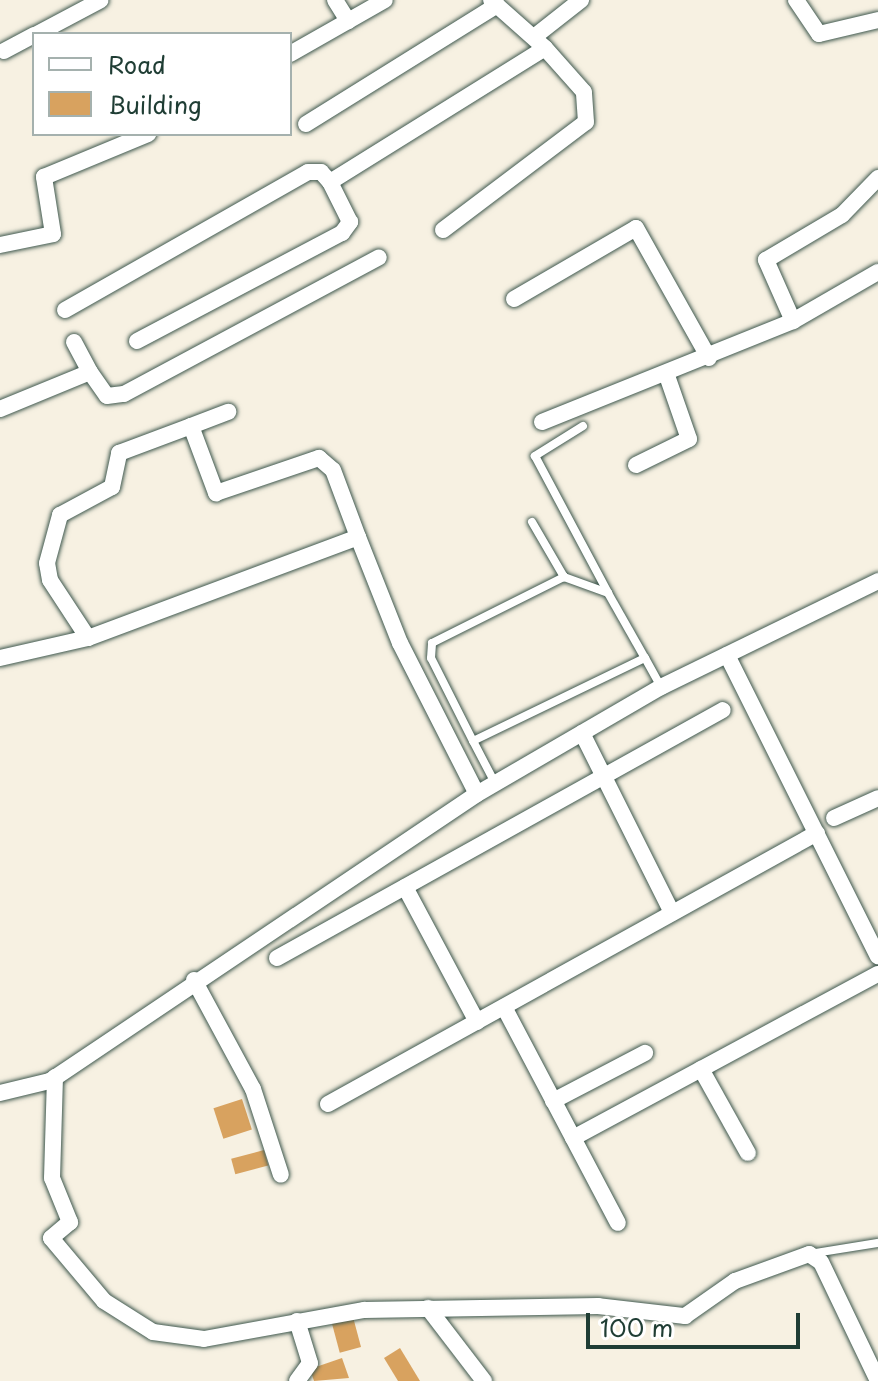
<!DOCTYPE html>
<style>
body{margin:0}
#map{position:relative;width:878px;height:1381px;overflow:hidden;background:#f7f1e2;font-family:"Playpen Sans",sans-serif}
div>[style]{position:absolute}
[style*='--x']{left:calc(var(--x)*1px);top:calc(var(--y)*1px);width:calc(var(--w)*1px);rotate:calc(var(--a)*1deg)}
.building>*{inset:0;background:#d8a25f;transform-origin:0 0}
.roads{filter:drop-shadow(0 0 2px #3f584e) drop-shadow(0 0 2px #3f584e)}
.service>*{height:8px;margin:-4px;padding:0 4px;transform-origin:4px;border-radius:4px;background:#fff}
.minor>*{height:16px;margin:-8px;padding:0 8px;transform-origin:8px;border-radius:8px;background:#fff}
span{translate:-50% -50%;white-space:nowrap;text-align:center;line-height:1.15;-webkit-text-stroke:6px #fff;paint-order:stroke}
.legend{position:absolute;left:32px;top:32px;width:260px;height:104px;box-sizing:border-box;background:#fff;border:2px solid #a5b1ae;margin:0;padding:10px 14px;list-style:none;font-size:24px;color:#1f3d34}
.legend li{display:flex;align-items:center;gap:16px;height:40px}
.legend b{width:40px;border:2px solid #a5b1ae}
.scale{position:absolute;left:586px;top:1313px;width:214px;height:36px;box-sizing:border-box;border:4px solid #1f3d34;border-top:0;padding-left:10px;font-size:24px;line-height:28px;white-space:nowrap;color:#1f3d34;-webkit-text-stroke:6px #fff;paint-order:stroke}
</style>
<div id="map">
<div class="building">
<div style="left:242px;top:1099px;width:32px;height:30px;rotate:72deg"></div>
<div style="left:264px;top:1150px;width:16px;height:34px;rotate:75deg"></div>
<div style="left:353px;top:1317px;width:31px;height:22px;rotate:75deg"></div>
<div style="clip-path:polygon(400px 1348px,420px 1381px,398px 1381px,384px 1358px)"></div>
<div style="clip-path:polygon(342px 1358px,349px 1378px,314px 1381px,310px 1369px)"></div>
</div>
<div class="roads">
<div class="service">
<div style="--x:583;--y:426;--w:57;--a:148"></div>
<div style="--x:535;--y:456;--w:155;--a:61.9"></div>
<div style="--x:532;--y:522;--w:64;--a:59.8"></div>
<div style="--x:564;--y:577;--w:47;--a:20"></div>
<div style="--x:608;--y:593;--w:75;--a:60.4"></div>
<div style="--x:473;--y:741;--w:93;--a:-116.8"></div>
<div style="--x:431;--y:658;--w:15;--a:-86"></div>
<div style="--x:432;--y:643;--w:148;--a:-26.6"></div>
<div style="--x:495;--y:783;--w:47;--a:-117.6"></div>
<div style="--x:473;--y:741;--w:191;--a:-25.8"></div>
<div style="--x:645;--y:658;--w:33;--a:61"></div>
<div style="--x:809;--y:1254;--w:70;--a:-9.1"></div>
</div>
<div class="minor">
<div style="--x:335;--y:0;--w:25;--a:58"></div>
<div style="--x:796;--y:0;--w:41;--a:55.9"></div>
<div style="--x:819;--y:34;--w:61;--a:-13.3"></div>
<div style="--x:37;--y:34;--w:72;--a:-28"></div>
<div style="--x:534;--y:37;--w:60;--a:-38.2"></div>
<div style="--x:4;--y:51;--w:34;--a:-28"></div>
<div style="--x:290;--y:54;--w:109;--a:-29.6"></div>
<div style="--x:306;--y:124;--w:225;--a:-31.9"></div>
<div style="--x:443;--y:230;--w:179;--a:-37.1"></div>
<div style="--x:586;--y:122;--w:30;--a:-94"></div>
<div style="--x:584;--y:92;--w:59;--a:-131.6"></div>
<div style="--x:0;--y:245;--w:54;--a:-11.7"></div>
<div style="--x:53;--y:234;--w:58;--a:-99"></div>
<div style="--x:44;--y:177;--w:113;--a:-22.5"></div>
<div style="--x:514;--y:299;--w:141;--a:-30.2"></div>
<div style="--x:636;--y:228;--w:149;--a:60.7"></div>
<div style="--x:65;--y:310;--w:279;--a:-29.6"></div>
<div style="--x:308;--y:172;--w:13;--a:0"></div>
<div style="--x:321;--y:172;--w:13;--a:48"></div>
<div style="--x:793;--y:321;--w:98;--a:-30"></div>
<div style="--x:137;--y:341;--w:232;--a:-27.8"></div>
<div style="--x:342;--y:233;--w:14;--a:-54"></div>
<div style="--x:350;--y:222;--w:45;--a:-116.6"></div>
<div style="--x:330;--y:182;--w:253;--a:-31.9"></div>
<div style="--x:545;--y:48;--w:72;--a:-138.4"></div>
<div style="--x:74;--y:342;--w:34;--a:62"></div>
<div style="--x:0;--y:409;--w:97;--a:-22.3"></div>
<div style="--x:90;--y:372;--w:29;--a:55"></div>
<div style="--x:107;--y:396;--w:17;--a:-7"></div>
<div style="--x:124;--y:394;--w:289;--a:-28.2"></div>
<div style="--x:542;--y:422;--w:271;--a:-21.9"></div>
<div style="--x:793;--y:321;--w:67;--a:-113.9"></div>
<div style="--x:766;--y:260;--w:88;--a:-30.6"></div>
<div style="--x:842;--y:215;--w:52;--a:-45.8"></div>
<div style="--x:191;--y:426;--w:40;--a:-21"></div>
<div style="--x:636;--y:465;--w:59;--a:-26.1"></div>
<div style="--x:689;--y:439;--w:67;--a:-109.2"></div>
<div style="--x:88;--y:638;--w:69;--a:-123.2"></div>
<div style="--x:50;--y:580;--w:17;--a:-100"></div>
<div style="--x:47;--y:563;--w:50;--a:-74.8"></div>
<div style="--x:60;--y:515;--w:59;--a:-28.3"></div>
<div style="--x:112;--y:487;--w:35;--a:-78"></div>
<div style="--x:119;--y:453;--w:77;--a:-20.6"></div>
<div style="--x:191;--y:426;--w:72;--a:69.5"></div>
<div style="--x:216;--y:493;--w:109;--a:-18.8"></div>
<div style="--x:319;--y:458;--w:18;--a:41"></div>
<div style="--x:333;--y:470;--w:72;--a:69.5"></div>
<div style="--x:727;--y:655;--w:337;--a:63.4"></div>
<div style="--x:0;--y:658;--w:90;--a:-12.8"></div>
<div style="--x:88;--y:638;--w:288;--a:-20.5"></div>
<div style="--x:358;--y:537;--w:114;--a:68.4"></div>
<div style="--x:400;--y:643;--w:169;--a:63"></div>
<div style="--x:582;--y:733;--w:201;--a:63.4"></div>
<div style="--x:834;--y:818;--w:48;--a:-24.4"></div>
<div style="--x:405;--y:887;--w:153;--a:61.9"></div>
<div style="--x:277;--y:958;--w:510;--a:-29.08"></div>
<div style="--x:194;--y:980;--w:124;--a:61.6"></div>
<div style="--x:253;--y:1089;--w:90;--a:72"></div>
<div style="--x:504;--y:1007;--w:244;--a:62.2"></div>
<div style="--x:701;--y:1069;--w:96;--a:60.8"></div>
<div style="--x:55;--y:1077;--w:101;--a:91.7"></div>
<div style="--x:52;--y:1178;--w:48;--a:67.8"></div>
<div style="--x:70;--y:1222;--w:25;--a:140"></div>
<div style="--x:51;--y:1238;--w:82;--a:49.9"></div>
<div style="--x:104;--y:1301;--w:58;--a:32.3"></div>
<div style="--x:153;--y:1332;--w:51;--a:7.8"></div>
<div style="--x:204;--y:1339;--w:163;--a:-10.3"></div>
<div style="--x:364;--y:1310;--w:234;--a:-1"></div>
<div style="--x:598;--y:1306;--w:88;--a:6.6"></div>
<div style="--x:685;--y:1316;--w:61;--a:-35"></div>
<div style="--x:735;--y:1281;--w:79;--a:-20"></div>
<div style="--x:809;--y:1254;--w:14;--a:34"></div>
<div style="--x:821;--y:1262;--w:132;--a:64.4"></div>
<div style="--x:0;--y:1093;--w:51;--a:-13.5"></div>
<div style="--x:50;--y:1081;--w:514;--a:-33.91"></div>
<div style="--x:477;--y:794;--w:213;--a:-30.2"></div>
<div style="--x:661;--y:687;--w:242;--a:-26"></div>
<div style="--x:553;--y:1101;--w:104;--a:-27.6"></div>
<div style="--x:328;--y:1104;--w:559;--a:-28.99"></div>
<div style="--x:573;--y:1138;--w:346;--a:-28.3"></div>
<div style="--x:428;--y:1308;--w:92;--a:52.5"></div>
<div style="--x:297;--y:1381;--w:22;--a:-54"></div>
<div style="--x:310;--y:1363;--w:44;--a:-107.2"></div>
</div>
</div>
<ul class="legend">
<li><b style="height:10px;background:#fff"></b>Road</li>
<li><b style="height:22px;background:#d8a25f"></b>Building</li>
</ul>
<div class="scale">100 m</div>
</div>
